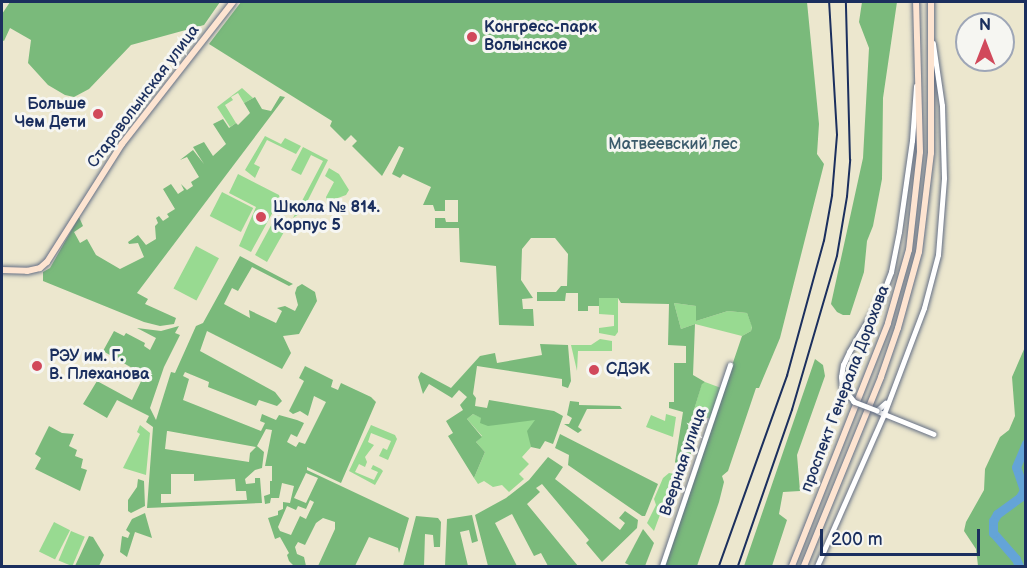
<!DOCTYPE html>
<meta charset="utf-8">
<style>
body{margin:0}
#map{position:relative;width:1027px;height:568px;overflow:hidden;background:#ece7ce;font-family:"Balsamiq Sans",sans-serif}
div>[style]{position:absolute}
[style*='--x']{left:calc(var(--x)*1px);top:calc(var(--y)*1px);width:calc(var(--w)*1px);rotate:calc(var(--a)*1deg)}
.green>*{inset:0;background:#98da91;transform-origin:0 0}
.forest>*{inset:0;background:#7aba7b}
.river>*{height:9px;margin:-4.5px;padding:0 4.5px;transform-origin:4.5px;border-radius:4.5px;background:#64a4d7}
.roads{filter:drop-shadow(0 0 2px #646f85) drop-shadow(0 0 2px #646f85)}
.street>*{height:4.5px;margin:-2.25px;padding:0 2.25px;transform-origin:2.25px;border-radius:2.25px;background:#fff}
.secondary>*{height:6px;margin:-3px;padding:0 3px;transform-origin:3px;border-radius:3px;background:#fde4d1}
.rail>*{height:1.5px;margin:-0.75px;padding:0 0.75px;transform-origin:0.75px;border-radius:0.75px;background:#1b2f5e}
.bridges{filter:drop-shadow(0 0 2px #646f85) drop-shadow(0 0 2px #646f85)}
.street-bridge>*{height:4.5px;margin:-2.25px;padding:0 2.25px;transform-origin:2.25px;border-radius:2.25px;background:#fff}
.dots>*{width:16px;height:16px;translate:-50% -50%;box-sizing:border-box;border:3px solid #f6f6f2;border-radius:50%}
span{translate:-50% -50%;white-space:nowrap;text-align:center;line-height:1.15;-webkit-text-stroke:6px #f6f6f2;paint-order:stroke}
.poi-label{font-size:16px;color:#1b2f5e;font-weight:700}
.left{translate:0 -50%;text-align:left}
.right{translate:-100% -50%;text-align:right}
.street-label{font-size:16px;color:#1b2f5e}
.park-label{font-size:16px;color:#3a5a6b}
.frame{position:absolute;inset:0;border:3px solid #1b2f5e;pointer-events:none}
.north{position:absolute;left:955px;top:12px;width:60px;height:60px;box-sizing:border-box;background:#f6f6f2;border:2px solid #9ea6b7;border-radius:50%;rotate:0deg;font-size:16px;font-weight:700;line-height:24px;text-align:center;color:#1b2f5e}
.north::after{content:'';display:block;margin:auto;width:21px;height:27px;background:#d1495b;clip-path:polygon(50% 0,100% 100%,50% 72%,0 100%)}
.scale{position:absolute;left:820px;top:529px;width:160px;height:27px;box-sizing:border-box;border:3px solid #1b2f5e;border-top:0;padding-left:8px;font-size:18px;line-height:21px;white-space:nowrap;color:#1b2f5e;-webkit-text-stroke:4px #f6f6f2;paint-order:stroke}
</style>
<div id="map">
<div class="green">
<div style="clip-path:polygon(242px 88px,253px 98px,244px 103px,238px 93px,231px 97px,233px 100px,225px 105px,236px 123px,230px 127px,217px 107px)"></div>
<div style="clip-path:polygon(265px 136px,281px 144px,285px 138px,301px 146px,296px 154px,267px 140px,254px 164px,260px 167px,255px 178px,245px 170px)"></div>
<div style="clip-path:polygon(303px 147px,328px 160px,302px 212px,293px 218px,323px 161px,311px 155px,301px 175px,291px 170px)"></div>
<div style="clip-path:polygon(329px 168px,339px 174px,349px 190px,346px 195px,327px 202px,326px 197px,334px 182px,325px 176px)"></div>
<div style="clip-path:polygon(238px 174px,279px 195px,280px 199px,251px 252px,239px 246px,256px 207px,229px 193px)"></div>
<div style="left:222px;top:192px;width:35px;height:27px;rotate:27deg"></div>
<div style="clip-path:polygon(279px 217px,289px 223px,267px 262px,255px 255px,275px 218px)"></div>
<div style="left:196px;top:246px;width:26px;height:48px;rotate:28deg"></div>
<div style="clip-path:polygon(599px 298px,618px 298px,618px 332px,615px 336px,599px 333px,599px 328px,614px 326px,614px 315px,599px 314px)"></div>
<div style="clip-path:polygon(674px 303px,696px 306px,696px 321px,728px 311px,747px 313px,752px 326px,751px 331px,742px 336px,695px 324px,681px 329px)"></div>
<div style="clip-path:polygon(600px 339px,612px 341px,612px 351px,578px 351px,577px 371px,571px 345px,591px 345px)"></div>
<div style="clip-path:polygon(705px 382px,721px 388px,711px 419px,693px 413px,702px 383px)"></div>
<div style="clip-path:polygon(473px 414px,482px 418px,536px 420px,530px 435px,531px 447px,522px 457px,529px 464px,519px 474px,524px 479px,509px 492px,502px 485px,493px 487px,484px 481px,478px 484px,474px 478px,485px 452px,476px 442px,482px 436px,467px 419px)"></div>
<div style="clip-path:polygon(666px 414px,676px 417px,673px 437px,646px 427px,651px 415px,665px 421px)"></div>
<div style="clip-path:polygon(140px 425px,150px 433px,146px 475px,123px 468px,140px 434px,137px 432px)"></div>
<div style="clip-path:polygon(371px 425px,395px 435px,397px 439px,388px 460px,379px 456px,383px 448px,387px 450px,391px 441px,371px 433px,368px 442px,374px 445px,365px 457px,367px 462px,365px 467px,359px 464px,355px 472px,374px 480px,378px 472px,371px 469px,373px 465px,381px 469px,383px 471px,375px 485px,349px 471px)"></div>
<div style="clip-path:polygon(669px 473px,675px 474px,654px 531px,647px 523px,656px 505px,654px 499px,663px 478px)"></div>
<div style="left:54px;top:522px;width:18px;height:33px;rotate:27deg"></div>
<div style="left:71px;top:531px;width:15px;height:32px;rotate:23deg"></div>
</div>
<div class="forest">
<div style="clip-path:polygon(10px 2px,220px 2px,204px 25px,131px 45px,89px 89px,74px 97px,65px 95px,48px 85px,28px 63px,31px 40px,10px 28px,4px 41px,2px 40px,2px 14px)"></div>
<div style="clip-path:polygon(241px 2px,807px 2px,819px 124px,817px 154px,824px 164px,780px 338px,759px 388px,756px 388px,728px 471px,722px 476px,724px 482px,719px 502px,697px 566px,664px 566px,742px 336px,751px 331px,752px 327px,747px 313px,728px 311px,696px 321px,696px 306px,674px 303px,681px 329px,695px 324px,693px 375px,705px 382px,702px 384px,693px 413px,690px 439px,694px 445px,684px 472px,675px 462px,683px 412px,669px 408px,669px 402px,674px 402px,674px 363px,686px 363px,686px 346px,668px 345px,669px 304px,621px 303px,618px 298px,599px 298px,599px 306px,588px 306px,588px 311px,578px 311px,578px 293px,566px 293px,565px 301px,537px 301px,537px 292px,556px 292px,561px 286px,567px 286px,568px 254px,555px 238px,531px 238px,522px 249px,521px 280px,533px 298px,522px 299px,523px 309px,533px 309px,534px 326px,499px 325px,496px 266px,460px 262px,459px 228px,435px 228px,435px 218px,445px 218px,446px 222px,458px 222px,458px 200px,445px 200px,445px 211px,435px 211px,433px 205px,423px 205px,431px 187px,403px 174px,400px 178px,392px 174px,404px 148px,399px 146px,382px 176px,352px 146px,357px 141px,351px 135px,345px 141px,330px 126px,332px 121px,209px 44px)"></div>
<div style="clip-path:polygon(862px 2px,897px 2px,883px 98px,882px 179px,873px 226px,867px 241px,864px 272px,850px 315px,843px 315px,837px 312px,831px 304px,863px 158px,869px 48px,859px 22px)"></div>
<div style="clip-path:polygon(280px 96px,285px 97px,137px 293px,148px 299px,145px 304px,176px 318px,174px 324px,160px 326px,144px 322px,43px 281px,43px 272px,50px 268px,79px 217px,83px 226px,74px 232px,80px 243px,87px 239px,96px 255px,120px 269px,144px 257px,138px 243px,129px 244px,128px 242px,138px 235px,146px 245px,156px 239px,155px 226px,158px 223px,156px 218px,159px 216px,163px 221px,169px 217px,167px 214px,175px 209px,163px 189px,171px 184px,178px 194px,184px 190px,181px 184px,187px 190px,193px 186px,191px 182px,199px 177px,187px 157px,180px 160px,193px 150px,204px 164px,193px 147px,204px 142px,213px 156px,226px 144px,213px 124px,223px 119px,229px 128px,236px 123px,238px 125px,250px 113px,244px 103px,255px 97px,262px 109px,271px 111px)"></div>
<div style="clip-path:polygon(evenodd,240px 256px,293px 284px,289px 286px,252px 267px,238px 291px,232px 288px,224px 304px,250px 318px,249px 310px,276px 323px,282px 311px,277px 308px,285px 306px,295px 311px,298px 305px,295px 293px,297px 287px,302px 284px,315px 292px,317px 301px,299px 334px,283px 336px,291px 353px,282px 369px,207px 331px,200px 351px,275px 392px,282px 401px,277px 406px,259px 400px,256px 406px,208px 387px,209px 382px,185px 372px,183px 376px,189px 379px,183px 400px,261px 431px,265px 423px,260px 421px,262px 414px,276px 420px,279px 415px,297px 420px,304px 423px,297px 437px,291px 434px,287px 442px,296px 447px,299px 442px,305px 444px,326px 402px,314px 396px,308px 416px,300px 411px,293px 414px,289px 411px,304px 381px,299px 378px,305px 366px,333px 380px,331px 387px,338px 390px,341px 383px,371px 397px,376px 402px,341px 483px,307px 467px,307px 470px,409px 518px,399px 553px,398px 548px,369px 537px,355px 566px,318px 566px,335px 529px,335px 522px,323px 518px,316px 523px,305px 545px,298px 542px,295px 547px,297px 554px,304px 557px,306px 566px,294px 566px,289px 561px,287px 555px,289px 553px,280px 537px,275px 539px,268px 518px,278px 515px,278px 511px,283px 509px,283px 502px,290px 503px,294px 486px,282px 483px,279px 498px,271px 498px,270px 503px,265px 504px,264px 496px,270px 494px,270px 481px,272px 481px,272px 466px,265px 466px,272px 430px,266px 429px,257px 446px,264px 452px,262px 468px,255px 470px,245px 479px,246px 484px,255px 483px,255px 478px,260px 478px,262px 503px,147px 508px,153px 427px,146px 422px,149px 416px,117px 400px,107px 418px,83px 404px,97px 381px,132px 400px,144px 375px,103px 351px,114px 331px,124px 336px,126px 333px,145px 343px,144px 346px,150px 350px,156px 338px,137px 328px,161px 331px,179px 326px,175px 333px,180px 335px,164px 367px,150px 408px,156px 420px,171px 372px,175px 373px,196px 326px,203px 323px,240px 256px,167px 431px,168px 431px,256px 447px,250px 453px,249px 462px,165px 449px,167px 431px,240px 256px,306px 473px,318px 478px,306px 503px,294px 498px,306px 473px,240px 256px,171px 474px,194px 474px,194px 481px,235px 479px,236px 491px,246px 491px,247px 500px,161px 503px,161px 494px,171px 494px,171px 474px,240px 256px,310px 500px,314px 502px,306px 519px,300px 516px,291px 535px,280px 531px,278px 527px,287px 506px,296px 510px,298px 506px,306px 509px,310px 500px)"></div>
<div style="clip-path:polygon(540px 344px,568px 345px,571px 381px,568px 388px,562px 386px,562px 379px,477px 366px,473px 394px,476px 398px,475px 406px,487px 408px,489px 400px,554px 411px,563px 416px,553px 444px,545px 441px,540px 449px,531px 447px,527px 431px,535px 420px,488px 426px,480px 423px,481px 418px,473px 414px,467px 419px,482px 437px,476px 442px,485px 452px,474px 478px,448px 436px,453px 433px,446px 421px,463px 410px,460px 405px,467px 397px,459px 390px,452px 398px,429px 384px,423px 394px,418px 377px,421px 372px,451px 388px,480px 356px,495px 353px,497px 363px,542px 355px)"></div>
<div style="clip-path:polygon(1025px 347px,1025px 566px,978px 566px,976px 549px,964px 531px,966px 522px,984px 490px,985px 469px,1000px 437px,1009px 430px,1015px 416px,1012px 377px)"></div>
<div style="clip-path:polygon(815px 359px,823px 365px,825px 376px,797px 455px,800px 491px,783px 492px,779px 514px,787px 520px,772px 566px,744px 566px)"></div>
<div style="clip-path:polygon(570px 401px,579px 402px,579px 405px,620px 406px,622px 409px,587px 409px,578px 427px,582px 430px,578px 433px,564px 424px,569px 424px,572px 418px,567px 415px)"></div>
<div style="clip-path:polygon(49px 426px,62px 433px,74px 434px,69px 446px,77px 450px,75px 456px,83px 459px,81px 468px,87px 470px,80px 491px,35px 469px,41px 458px,35px 454px)"></div>
<div style="clip-path:polygon(560px 434px,658px 484px,645px 516px,642px 516px,568px 465px,569px 455px,555px 448px)"></div>
<div style="clip-path:polygon(548px 457px,563px 467px,555px 479px,620px 530px,625px 523px,619px 518px,625px 511px,638px 520px,637px 528px,602px 562px,586px 543px,589px 540px,542px 484px,536px 488px,540px 492px,527px 504px,578px 566px,548px 566px,541px 553px,534px 556px,512px 514px,495px 523px,517px 566px,488px 566px,475px 515px,506px 498px,529px 480px)"></div>
<div style="clip-path:polygon(138px 479px,144px 481px,145px 506px,131px 513px,128px 511px,128px 500px,137px 487px)"></div>
<div style="clip-path:polygon(145px 513px,152px 538px,135px 532px,127px 557px,120px 552px,122px 536px,128px 538px,130px 533px,126px 530px,132px 519px)"></div>
<div style="clip-path:polygon(472px 515px,478px 541px,472px 543px,469px 530px,460px 532px,468px 566px,445px 566px,447px 519px)"></div>
<div style="clip-path:polygon(416px 516px,438px 518px,441px 522px,440px 547px,434px 547px,433px 535px,425px 534px,424px 566px,403px 566px)"></div>
<div style="clip-path:polygon(643px 529px,654px 543px,645px 566px,631px 566px,625px 563px)"></div>
<div style="clip-path:polygon(89px 536px,93px 537px,104px 555px,99px 566px,75px 566px)"></div>
</div>
<div class="river">
<div style="--x:1019;--y:566;--w:8;--a:-113"></div>
<div style="--x:1016;--y:559;--w:35;--a:-131"></div>
<div style="--x:993;--y:533;--w:12;--a:-90"></div>
<div style="--x:993;--y:521;--w:8;--a:-60"></div>
<div style="--x:997;--y:514;--w:29;--a:-36"></div>
<div style="--x:1020;--y:497;--w:8;--a:-60"></div>
<div style="--x:1024;--y:490;--w:24;--a:-109"></div>
<div style="--x:1016;--y:467;--w:26;--a:-67"></div>
</div>
<div class="roads">
<div class="street">
<div style="--x:881;--y:298;--w:28;--a:-69"></div>
<div style="--x:891;--y:272;--w:41;--a:-78.7"></div>
<div style="--x:899;--y:232;--w:92;--a:-81.9"></div>
<div style="--x:912;--y:141;--w:55;--a:-85.8"></div>
<div style="--x:886;--y:403;--w:12;--a:138"></div>
<div style="--x:877;--y:411;--w:61;--a:22"></div>
<div style="--x:662;--y:566;--w:212;--a:-71.3"></div>
<div style="--x:817;--y:566;--w:166;--a:-66.2"></div>
<div style="--x:884;--y:414;--w:113;--a:-69.3"></div>
<div style="--x:924;--y:308;--w:55;--a:-75.2"></div>
<div style="--x:938;--y:255;--w:77;--a:-85.5"></div>
<div style="--x:944;--y:178;--w:72;--a:-91.6"></div>
<div style="--x:942;--y:106;--w:63;--a:-98.3"></div>
</div>
<div class="secondary">
<div style="--x:2;--y:270;--w:25;--a:2"></div>
<div style="--x:27;--y:271;--w:13;--a:-13"></div>
<div style="--x:40;--y:268;--w:9;--a:-41"></div>
<div style="--x:47;--y:262;--w:140;--a:-57.6"></div>
<div style="--x:122;--y:144;--w:180;--a:-52"></div>
<div style="--x:792;--y:566;--w:261;--a:-68.4"></div>
<div style="--x:888;--y:323;--w:76;--a:-74"></div>
<div style="--x:909;--y:250;--w:99;--a:-83.6"></div>
<div style="--x:920;--y:152;--w:150;--a:-91.5"></div>
<div style="--x:804;--y:566;--w:204;--a:-67.8"></div>
<div style="--x:881;--y:377;--w:52;--a:-70.9"></div>
<div style="--x:898;--y:328;--w:79;--a:-74.6"></div>
<div style="--x:919;--y:252;--w:100;--a:-83.1"></div>
<div style="--x:931;--y:153;--w:151;--a:-90"></div>
</div>
</div>
<div class="rail">
<div style="--x:719;--y:566;--w:202;--a:-70.3"></div>
<div style="--x:787;--y:376;--w:140;--a:-74.7"></div>
<div style="--x:824;--y:241;--w:46;--a:-79.9"></div>
<div style="--x:832;--y:196;--w:61;--a:-85.3"></div>
<div style="--x:837;--y:135;--w:133;--a:-93.4"></div>
<div style="--x:738;--y:566;--w:165;--a:-70.9"></div>
<div style="--x:792;--y:410;--w:160;--a:-73.7"></div>
<div style="--x:837;--y:256;--w:60;--a:-80.4"></div>
<div style="--x:847;--y:197;--w:37;--a:-85"></div>
<div style="--x:850;--y:160;--w:158;--a:-91.5"></div>
</div>
<div class="bridges">
<div class="street-bridge">
<div style="--x:877;--y:411;--w:25;--a:-159"></div>
<div style="--x:854;--y:402;--w:19;--a:-129"></div>
<div style="--x:842;--y:387;--w:10;--a:-96"></div>
<div style="--x:841;--y:377;--w:12;--a:-81"></div>
<div style="--x:843;--y:365;--w:14;--a:-65"></div>
<div style="--x:849;--y:352;--w:63;--a:-59.3"></div>
</div>
</div>
<div class="dots">
<div style="left:472px;top:37px;background:#d1495b"></div>
<div style="left:98px;top:114px;background:#d1495b"></div>
<div style="left:261px;top:217px;background:#d1495b"></div>
<div style="left:37px;top:366px;background:#d1495b"></div>
<div style="left:594px;top:370px;background:#d1495b"></div>
</div>
<div class="poi-label">
<span class="left" style="left:484px;top:37px">Конгресс-парк<br>Волынское</span>
<span class="right" style="left:86px;top:114px">Больше<br>Чем Дети</span>
<span class="left" style="left:273px;top:217px">Школа № 814.<br>Корпус 5</span>
<span class="left" style="left:49px;top:366px">РЭУ им. Г.<br>В. Плеханова</span>
<span class="left" style="left:606px;top:370px">СДЭК</span>
</div>
<div class="street-label">
<span style="left:144px;top:97px;rotate:-53deg">Староволынская улица</span>
<span style="left:846px;top:389px;rotate:-69deg">проспект Генерала Дорохова</span>
<span style="left:684px;top:462px;rotate:-71deg">Веерная улица</span>
</div>
<div class="park-label">
<span style="left:673px;top:145px">Матвеевский лес</span>
</div>
<div class="frame"></div>
<div class="north">N</div>
<div class="scale">200 m</div>
</div>
